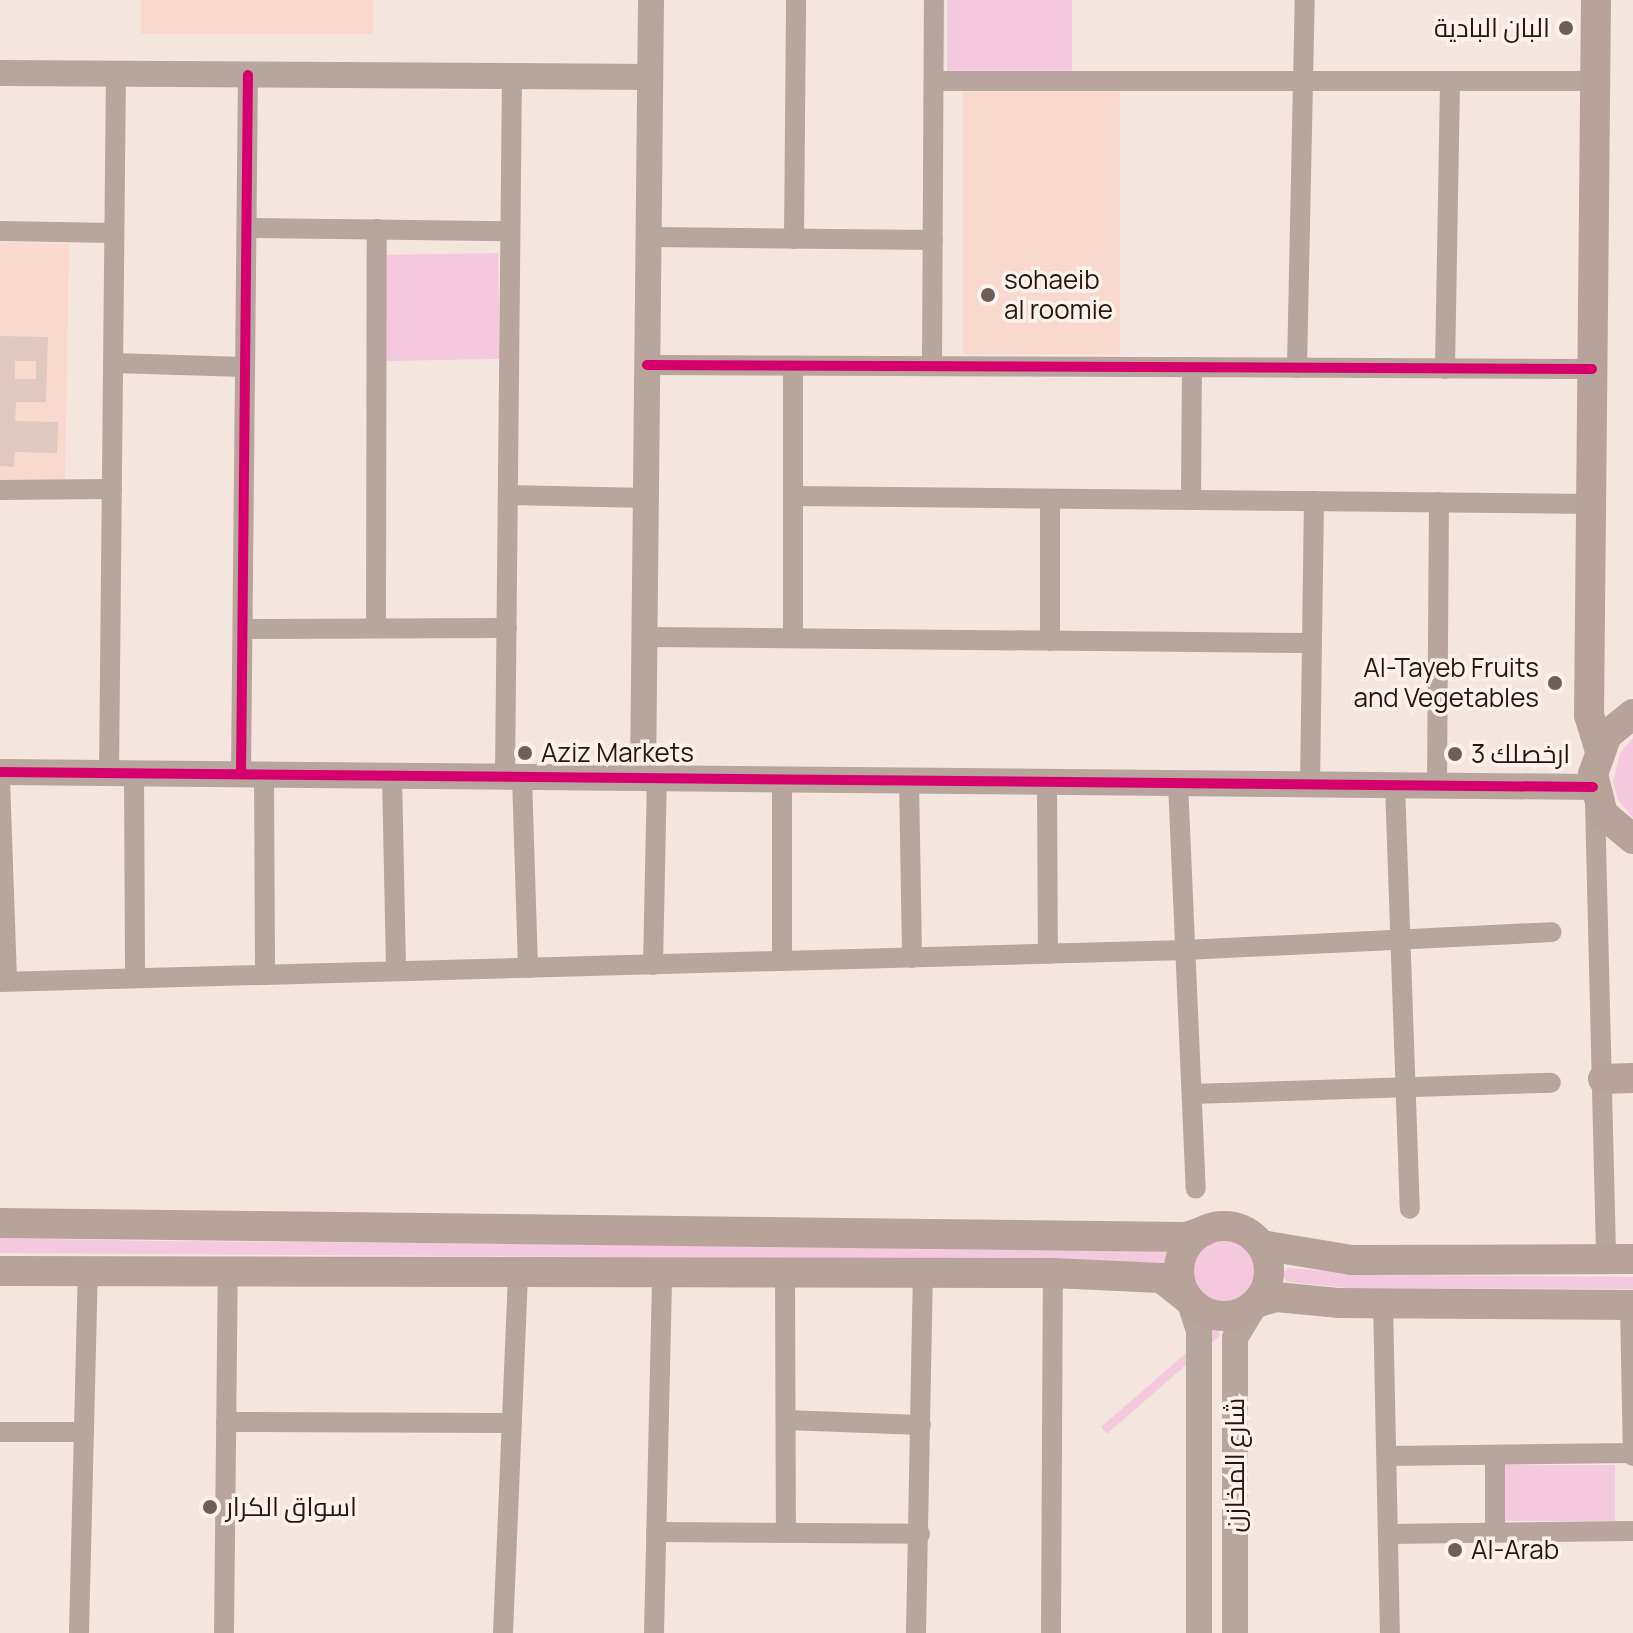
<!DOCTYPE html>
<meta charset="utf-8">
<style>
body{margin:0}
#map{position:relative;width:1633px;height:1633px;overflow:hidden;background:#f5e5df;font-family:Manrope,Cairo,sans-serif}
div>[style]{position:absolute}
[style*='--x']{left:calc(var(--x)*1px);top:calc(var(--y)*1px);width:calc(var(--w)*1px);rotate:calc(var(--a)*1deg)}
.built>*{inset:0;background:#f9d8cd;transform-origin:0 0}
.green>*{inset:0;background:#f4c8dd;transform-origin:0 0}
.round{border-radius:50%}
.building>*{inset:0;background:#dfc8c0}
.minor>*{height:20px;margin:-10px;padding:0 10px;transform-origin:10px;border-radius:10px;background:#b8a59e}
.tertiary>*{height:26px;margin:-13px;padding:0 13px;transform-origin:13px;border-radius:13px;background:#b8a59e}
.secondary>*{height:30px;margin:-15px;padding:0 15px;transform-origin:15px;border-radius:15px;background:#b8a39b}
.secondary>.ring{margin:-15px;padding:0;box-sizing:content-box;background:none;border:30px solid #b8a39b;border-radius:50%}
.cycleway>*{height:10px;margin:-5px;padding:0 5px;transform-origin:5px;border-radius:5px;background:#d6006c}
.dots>*{width:22px;height:22px;translate:-50% -50%;box-sizing:border-box;border:4px solid #fdf2ee;border-radius:50%}
span{translate:-50% -50%;white-space:nowrap;text-align:center;line-height:1.15;-webkit-text-stroke:7px #fdf2ee;paint-order:stroke}
.poi-label{font-size:26px;color:#27150f}
.right{translate:-100% -50%;text-align:right}
.left{translate:0 -50%;text-align:left}
.street-label{font-size:26px;color:#27150f}
</style>
<div id="map">
<div class="built">
<div style="left:141px;top:0;width:232px;height:34px"></div>
<div style="left:963px;top:91px;width:157px;height:263px"></div>
<div style="left:0;top:243px;width:69px;height:238px;rotate:1deg"></div>
</div>
<div class="green">
<div style="left:947px;top:0;width:125px;height:73px"></div>
<div style="left:498px;top:253px;width:106px;height:114px;rotate:89deg"></div>
<div style="clip-path:polygon(1633px 738px,1633px 818px,1618px 800px,1613px 782px,1620px 753px)"></div>
<div style="clip-path:polygon(0 1238px,158px 1241px,1176px 1249px,1172px 1266px,921px 1259px,0 1253px)"></div>
<div class="round" style="left:1193px;top:1241px;width:62px;height:62px"></div>
<div style="clip-path:polygon(1288px 1268px,1382px 1275px,1633px 1277px,1633px 1289px,1347px 1288px,1288px 1282px,1281px 1276px)"></div>
<div style="left:1215px;top:1328px;width:9px;height:151px;rotate:49deg"></div>
<div style="left:1504px;top:1465px;width:111px;height:56px"></div>
</div>
<div class="building">
<div style="clip-path:polygon(evenodd,0 336px,48px 337px,46px 402px,16px 402px,15px 421px,58px 422px,57px 453px,15px 452px,14px 467px,0 466px,0 336px,15px 361px,36px 361px,36px 379px,15px 379px,15px 361px)"></div>
</div>
<div class="minor">
<div style="--x:934;--y:81;--w:661;--a:0"></div>
<div style="--x:247;--y:228;--w:263;--a:0.7"></div>
<div style="--x:0;--y:231;--w:114;--a:1"></div>
<div style="--x:649;--y:237;--w:284;--a:0.6"></div>
<div style="--x:794;--y:239;--w:239;--a:-89.5"></div>
<div style="--x:113;--y:363;--w:132;--a:1.7"></div>
<div style="--x:647;--y:365;--w:945;--a:0.24"></div>
<div style="--x:793;--y:366;--w:272;--a:90"></div>
<div style="--x:932;--y:366;--w:366;--a:-89.7"></div>
<div style="--x:1297;--y:368;--w:368;--a:-88.8"></div>
<div style="--x:1445;--y:369;--w:288;--a:-89"></div>
<div style="--x:0;--y:490;--w:112;--a:-0.5"></div>
<div style="--x:508;--y:495;--w:138;--a:1.2"></div>
<div style="--x:793;--y:496;--w:798;--a:0.57"></div>
<div style="--x:1191;--y:500;--w:133;--a:-89.6"></div>
<div style="--x:376;--y:628;--w:399;--a:-89.9"></div>
<div style="--x:243;--y:629;--w:264;--a:-0.2"></div>
<div style="--x:645;--y:637;--w:667;--a:0.52"></div>
<div style="--x:1050;--y:641;--w:142;--a:-90"></div>
<div style="--x:109;--y:773;--w:699;--a:-89.43"></div>
<div style="--x:134;--y:773;--w:205;--a:89.7"></div>
<div style="--x:241;--y:774;--w:699;--a:-89.43"></div>
<div style="--x:264;--y:774;--w:201;--a:89.7"></div>
<div style="--x:392;--y:776;--w:195;--a:88.8"></div>
<div style="--x:505;--y:777;--w:701;--a:-89.43"></div>
<div style="--x:522;--y:777;--w:191;--a:88.2"></div>
<div style="--x:0;--y:779;--w:202;--a:88"></div>
<div style="--x:782;--y:779;--w:182;--a:90"></div>
<div style="--x:909;--y:781;--w:177;--a:89"></div>
<div style="--x:1047;--y:782;--w:172;--a:89.7"></div>
<div style="--x:1178;--y:783;--w:406;--a:87.5"></div>
<div style="--x:1310;--y:785;--w:284;--a:-89.2"></div>
<div style="--x:1395;--y:785;--w:424;--a:88"></div>
<div style="--x:1437;--y:786;--w:284;--a:-89.6"></div>
<div style="--x:1595;--y:803;--w:456;--a:88.6"></div>
<div style="--x:653;--y:965;--w:187;--a:-88.8"></div>
<div style="--x:0;--y:982;--w:1186;--a:-1.55"></div>
<div style="--x:1186;--y:950;--w:366;--a:-2.8"></div>
<div style="--x:1192;--y:1094;--w:359;--a:-1.8"></div>
<div style="--x:785;--y:1273;--w:259;--a:89.8"></div>
<div style="--x:1383;--y:1303;--w:330;--a:88.8"></div>
<div style="--x:1630;--y:1305;--w:151;--a:88.9"></div>
<div style="--x:786;--y:1420;--w:135;--a:2.1"></div>
<div style="--x:226;--y:1422;--w:286;--a:0.2"></div>
<div style="--x:0;--y:1432;--w:84;--a:0"></div>
<div style="--x:1389;--y:1456;--w:244;--a:-0.7"></div>
<div style="--x:1495;--y:1531;--w:76;--a:-90"></div>
<div style="--x:656;--y:1532;--w:264;--a:0.4"></div>
<div style="--x:1390;--y:1534;--w:243;--a:-0.7"></div>
<div style="--x:79;--y:1633;--w:362;--a:-88.6"></div>
<div style="--x:224;--y:1633;--w:362;--a:-89.4"></div>
<div style="--x:503;--y:1633;--w:361;--a:-87.6"></div>
<div style="--x:654;--y:1633;--w:361;--a:-88.7"></div>
<div style="--x:916;--y:1633;--w:360;--a:-88.9"></div>
<div style="--x:1051;--y:1633;--w:360;--a:-89.7"></div>
</div>
<div class="tertiary">
<div style="--x:0;--y:73;--w:650;--a:0.35"></div>
<div style="--x:0;--y:772;--w:1593;--a:0.54"></div>
<div style="--x:643;--y:778;--w:778;--a:-89.41"></div>
<div style="--x:1189;--y:1300;--w:32;--a:72"></div>
<div style="--x:1199;--y:1330;--w:303;--a:90"></div>
<div style="--x:1235;--y:1633;--w:295;--a:-90"></div>
<div style="--x:1235;--y:1338;--w:41;--a:-59"></div>
</div>
<div class="secondary">
<div style="--x:1596;--y:0;--w:715;--a:90.56"></div>
<div style="--x:1589;--y:715;--w:34;--a:73"></div>
<div style="--x:1633;--y:714;--w:33;--a:141"></div>
<div style="--x:1607;--y:735;--w:41;--a:109.7"></div>
<div style="--x:1593;--y:774;--w:41;--a:76"></div>
<div style="--x:1603;--y:814;--w:39;--a:40"></div>
<div style="--x:1603;--y:1079;--w:30;--a:-2"></div>
<div style="--x:0;--y:1223;--w:1186;--a:0.68"></div>
<div style="--x:1186;--y:1237;--w:19;--a:-18"></div>
<div class="ring" style="left:1179px;top:1226px;width:60px;height:60px"></div>
<div style="--x:1261;--y:1245;--w:92;--a:9.4"></div>
<div style="--x:1352;--y:1260;--w:281;--a:-0.2"></div>
<div style="--x:0;--y:1271;--w:1053;--a:0.11"></div>
<div style="--x:1053;--y:1273;--w:108;--a:2.7"></div>
<div style="--x:1161;--y:1278;--w:36;--a:38"></div>
<div style="--x:1256;--y:1303;--w:21;--a:-17"></div>
<div style="--x:1276;--y:1297;--w:62;--a:5.5"></div>
<div style="--x:1338;--y:1303;--w:295;--a:0.4"></div>
</div>
<div class="cycleway">
<div style="--x:647;--y:365;--w:945;--a:0.24"></div>
<div style="--x:0;--y:772;--w:1593;--a:0.54"></div>
<div style="--x:241;--y:774;--w:699;--a:-89.43"></div>
</div>
<div class="dots">
<div style="left:1566px;top:28px;background:#6f5e58"></div>
<div style="left:988px;top:295px;background:#6f5e58"></div>
<div style="left:1555px;top:683px;background:#6f5e58"></div>
<div style="left:525px;top:753px;background:#6f5e58"></div>
<div style="left:1455px;top:754px;background:#6f5e58"></div>
<div style="left:210px;top:1507px;background:#6f5e58"></div>
<div style="left:1455px;top:1550px;background:#6f5e58"></div>
</div>
<div class="poi-label">
<span class="right" style="left:1550px;top:28px">البان البادية</span>
<span class="left" style="left:1004px;top:295px">sohaeib<br>al roomie</span>
<span class="right" style="left:1539px;top:683px">Al-Tayeb Fruits<br>and Vegetables</span>
<span class="left" style="left:541px;top:753px">Aziz Markets</span>
<span class="left" style="left:1471px;top:754px">ارخصلك 3</span>
<span class="left" style="left:226px;top:1507px">اسواق الكرار</span>
<span class="left" style="left:1471px;top:1550px">Al-Arab</span>
</div>
<div class="street-label">
<span style="left:1235px;top:1465px;rotate:-90deg">شارع المخازن</span>
</div>
</div>
